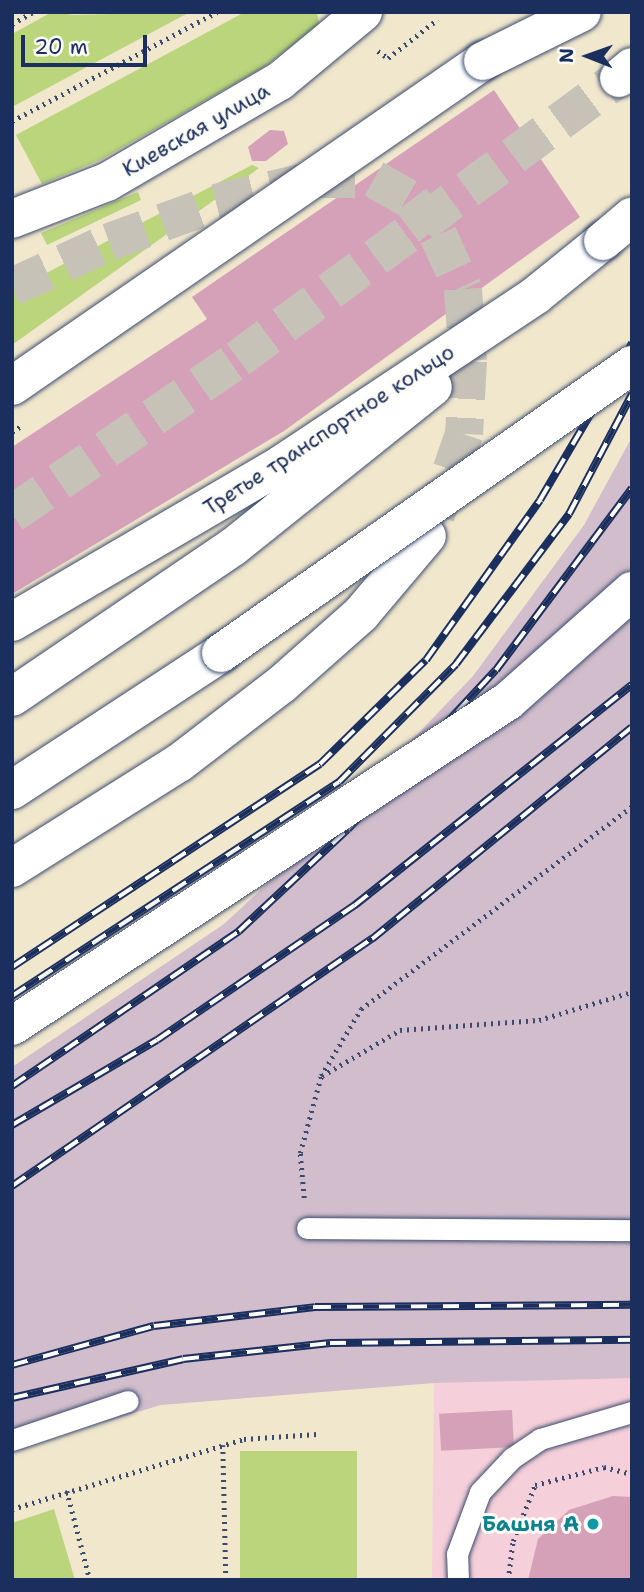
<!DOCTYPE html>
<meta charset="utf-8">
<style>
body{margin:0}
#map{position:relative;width:644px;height:1592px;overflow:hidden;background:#f1e7cd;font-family:"Shantell Sans",sans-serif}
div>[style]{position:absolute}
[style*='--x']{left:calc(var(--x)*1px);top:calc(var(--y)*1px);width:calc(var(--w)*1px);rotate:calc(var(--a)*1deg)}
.built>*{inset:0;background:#f5cfd9}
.industrial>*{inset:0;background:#d1bdcb}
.green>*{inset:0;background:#bad57b;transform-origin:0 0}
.building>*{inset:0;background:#d5a1b8;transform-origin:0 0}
.primary-tunnel>*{height:38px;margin-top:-19px;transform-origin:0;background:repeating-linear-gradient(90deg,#c6c2b7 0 38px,transparent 0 57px)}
.path>*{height:4.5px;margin-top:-2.25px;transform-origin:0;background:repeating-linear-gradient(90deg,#3b4b6f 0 2px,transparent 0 7px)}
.roads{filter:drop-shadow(0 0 2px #3b4b6f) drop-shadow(0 0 2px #3b4b6f)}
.service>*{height:21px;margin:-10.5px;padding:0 10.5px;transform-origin:10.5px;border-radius:10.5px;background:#fff}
.tertiary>*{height:38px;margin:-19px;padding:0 19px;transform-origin:19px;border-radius:19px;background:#fff}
.primary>*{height:38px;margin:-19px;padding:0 19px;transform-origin:19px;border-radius:19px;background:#fff}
.rail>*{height:8px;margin-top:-4px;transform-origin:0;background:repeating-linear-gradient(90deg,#fdfcf7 0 16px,#1b2f5e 0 32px);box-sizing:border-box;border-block:2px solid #1b2f5e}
.bridges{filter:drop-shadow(0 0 2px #3b4b6f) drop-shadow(0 0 2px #3b4b6f)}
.primary-bridge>*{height:38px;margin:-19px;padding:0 19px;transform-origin:19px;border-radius:19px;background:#fff}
.dots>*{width:19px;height:19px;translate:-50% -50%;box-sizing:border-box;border:4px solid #fdfcf7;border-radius:50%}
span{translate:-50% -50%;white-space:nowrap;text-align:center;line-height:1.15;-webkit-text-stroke:6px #fdfcf7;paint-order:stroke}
.street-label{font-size:21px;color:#1b2f5e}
.culture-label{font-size:21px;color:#0d838f;font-weight:700}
.right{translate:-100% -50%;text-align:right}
.frame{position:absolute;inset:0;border:14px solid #1b2f5e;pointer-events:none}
.north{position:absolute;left:553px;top:21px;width:70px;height:70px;-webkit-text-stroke:5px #fdfcf7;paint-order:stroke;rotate:271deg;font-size:19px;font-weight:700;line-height:28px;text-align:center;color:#1b2f5e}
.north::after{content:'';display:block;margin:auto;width:24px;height:32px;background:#1b2f5e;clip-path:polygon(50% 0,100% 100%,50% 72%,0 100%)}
.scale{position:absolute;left:21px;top:35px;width:126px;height:32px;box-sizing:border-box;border:4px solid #1b2f5e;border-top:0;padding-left:9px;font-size:21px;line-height:24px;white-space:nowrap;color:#1b2f5e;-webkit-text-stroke:5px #fdfcf7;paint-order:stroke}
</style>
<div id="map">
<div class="built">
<div style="clip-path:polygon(600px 1375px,632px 1378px,632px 1580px,432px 1580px,434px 1383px)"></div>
</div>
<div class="industrial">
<div style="clip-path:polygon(632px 437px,632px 1378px,434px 1383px,161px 1405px,12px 1449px,12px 1067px,224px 924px,332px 824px,473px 676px,584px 525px)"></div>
</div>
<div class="green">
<div style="clip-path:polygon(52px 12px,74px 15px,190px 12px,12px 107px,12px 34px)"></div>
<div style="clip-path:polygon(245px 12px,317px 12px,319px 25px,262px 68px,100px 160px,42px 184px,16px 135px)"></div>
<div style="clip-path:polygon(252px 165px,259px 168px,12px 345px,12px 291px)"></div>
<div style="clip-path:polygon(138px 192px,141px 200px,47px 245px,41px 233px)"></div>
<div style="left:240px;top:1451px;width:117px;height:129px"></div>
<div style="clip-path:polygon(54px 1509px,75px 1580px,12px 1580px,12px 1523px)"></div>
</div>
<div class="building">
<div style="clip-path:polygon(494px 90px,580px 217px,284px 431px,12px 594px,12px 447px,207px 319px,192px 297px)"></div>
<div style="clip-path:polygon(270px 130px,284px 131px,288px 144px,266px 161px,252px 161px,248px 147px)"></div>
<div style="left:512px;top:1410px;width:37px;height:73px;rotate:87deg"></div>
<div style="clip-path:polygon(613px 1496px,632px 1497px,632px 1580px,528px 1580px,538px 1539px,569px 1510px)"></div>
</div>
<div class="primary-tunnel">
<div style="--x:12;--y:287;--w:107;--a:-24.9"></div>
<div style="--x:109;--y:242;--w:114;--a:-20"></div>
<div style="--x:216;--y:203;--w:104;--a:-13.4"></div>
<div style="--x:317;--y:179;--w:57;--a:0"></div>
<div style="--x:374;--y:179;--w:43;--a:29.6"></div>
<div style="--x:411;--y:200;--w:44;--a:52.4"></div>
<div style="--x:438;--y:235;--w:60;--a:65.2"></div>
<div style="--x:463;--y:289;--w:72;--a:86"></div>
<div style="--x:468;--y:361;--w:73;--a:93.1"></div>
<div style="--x:464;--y:434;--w:86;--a:109.1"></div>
<div style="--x:12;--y:514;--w:274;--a:-34.4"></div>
<div style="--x:238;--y:359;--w:473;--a:-36.4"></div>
</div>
<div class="path">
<div style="--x:12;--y:24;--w:24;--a:-30"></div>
<div style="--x:378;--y:51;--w:12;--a:35"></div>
<div style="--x:388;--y:58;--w:63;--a:-38"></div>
<div style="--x:12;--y:121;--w:232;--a:-28"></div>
<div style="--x:12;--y:432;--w:11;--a:-34"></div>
<div style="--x:322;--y:1076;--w:91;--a:-30.5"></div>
<div style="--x:400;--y:1030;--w:139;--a:-4.1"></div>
<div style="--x:539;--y:1020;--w:97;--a:-16.8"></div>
<div style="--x:304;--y:1198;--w:45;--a:-95.1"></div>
<div style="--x:300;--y:1153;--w:80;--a:-74.7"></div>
<div style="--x:321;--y:1076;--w:78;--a:-59.2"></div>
<div style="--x:361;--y:1009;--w:339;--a:-36.8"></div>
<div style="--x:223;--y:1445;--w:135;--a:88.7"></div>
<div style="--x:67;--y:1491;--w:92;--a:75.5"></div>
<div style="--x:12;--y:1509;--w:242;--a:-16.8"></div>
<div style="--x:244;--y:1439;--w:73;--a:-3.9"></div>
<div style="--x:508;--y:1580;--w:39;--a:-83"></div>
<div style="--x:513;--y:1541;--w:60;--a:-68.6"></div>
<div style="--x:535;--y:1485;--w:71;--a:-14.6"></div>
<div style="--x:604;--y:1467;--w:29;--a:14"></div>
</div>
<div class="roads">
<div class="service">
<div style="--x:307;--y:1228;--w:325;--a:0.4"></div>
<div style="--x:12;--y:1440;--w:122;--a:-18.6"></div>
<div style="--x:458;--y:1580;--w:26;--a:-92"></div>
<div style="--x:457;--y:1554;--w:66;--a:-69.6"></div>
<div style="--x:480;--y:1492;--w:47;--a:-46.7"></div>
<div style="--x:512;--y:1458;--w:34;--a:-34"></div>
<div style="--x:540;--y:1439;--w:96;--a:-16.4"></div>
</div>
<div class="tertiary">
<div style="--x:12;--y:219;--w:102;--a:-21.3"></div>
<div style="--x:107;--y:182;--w:200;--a:-30.3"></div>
<div style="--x:280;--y:81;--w:108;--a:-39.7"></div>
</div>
<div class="primary">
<div style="--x:619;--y:78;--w:17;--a:-40"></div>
<div style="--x:12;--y:386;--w:572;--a:-34.61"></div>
<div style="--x:12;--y:622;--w:313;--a:-30.3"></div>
<div style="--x:282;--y:464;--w:305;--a:-33.6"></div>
<div style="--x:536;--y:295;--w:86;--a:-38.9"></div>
<div style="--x:12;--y:697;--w:267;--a:-34.2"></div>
<div style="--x:233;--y:547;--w:256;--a:-38.7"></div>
<div style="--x:12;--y:790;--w:250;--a:-33.2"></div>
<div style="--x:12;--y:868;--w:197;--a:-32.2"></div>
<div style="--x:179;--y:763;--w:130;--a:-37.5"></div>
<div style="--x:282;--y:684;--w:106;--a:-41.5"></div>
<div style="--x:361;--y:614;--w:102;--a:-49.8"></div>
</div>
</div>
<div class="rail">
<div style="--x:12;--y:967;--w:369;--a:-33.4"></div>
<div style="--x:320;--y:764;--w:148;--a:-44.5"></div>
<div style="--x:426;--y:660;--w:196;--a:-54.5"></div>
<div style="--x:540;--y:500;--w:182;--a:-59.6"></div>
<div style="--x:12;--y:996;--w:391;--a:-33.2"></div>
<div style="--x:339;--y:782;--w:166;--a:-45.2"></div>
<div style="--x:456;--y:664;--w:188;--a:-53"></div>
<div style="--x:569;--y:514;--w:136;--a:-62.3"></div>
<div style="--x:12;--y:1086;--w:275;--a:-34.3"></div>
<div style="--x:239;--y:931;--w:149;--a:-43.1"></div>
<div style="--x:348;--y:829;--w:217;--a:-47.1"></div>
<div style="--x:496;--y:670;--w:227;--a:-53.2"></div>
<div style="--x:12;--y:1125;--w:168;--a:-30.4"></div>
<div style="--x:157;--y:1040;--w:240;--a:-34.3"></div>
<div style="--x:355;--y:905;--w:354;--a:-38.5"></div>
<div style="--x:12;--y:1186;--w:437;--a:-34.5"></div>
<div style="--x:372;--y:939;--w:335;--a:-39.2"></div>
<div style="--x:12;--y:1365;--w:147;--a:-15.4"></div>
<div style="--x:154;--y:1326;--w:162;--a:-6.7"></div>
<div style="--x:315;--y:1307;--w:317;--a:-0.4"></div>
<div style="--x:12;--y:1398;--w:175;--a:-12.8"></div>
<div style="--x:183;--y:1359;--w:148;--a:-6.2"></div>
<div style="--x:330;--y:1343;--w:302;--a:-0.6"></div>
</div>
<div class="bridges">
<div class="primary-bridge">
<div style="--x:483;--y:61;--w:110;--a:-26.3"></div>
<div style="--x:603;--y:241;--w:38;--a:-40"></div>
<div style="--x:221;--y:653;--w:502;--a:-35.02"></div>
<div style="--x:12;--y:1026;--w:593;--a:-33.23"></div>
<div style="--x:508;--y:701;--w:166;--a:-41.6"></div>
</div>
</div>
<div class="dots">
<div style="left:593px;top:1524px;background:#0f9aa8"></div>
</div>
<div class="street-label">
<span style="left:196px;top:130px;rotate:-30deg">Киевская улица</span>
<span style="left:329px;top:430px;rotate:-33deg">Третье транспортное кольцо</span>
</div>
<div class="culture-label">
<span class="right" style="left:579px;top:1524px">Башня А</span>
</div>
<div class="frame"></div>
<div class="north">N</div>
<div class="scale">20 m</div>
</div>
